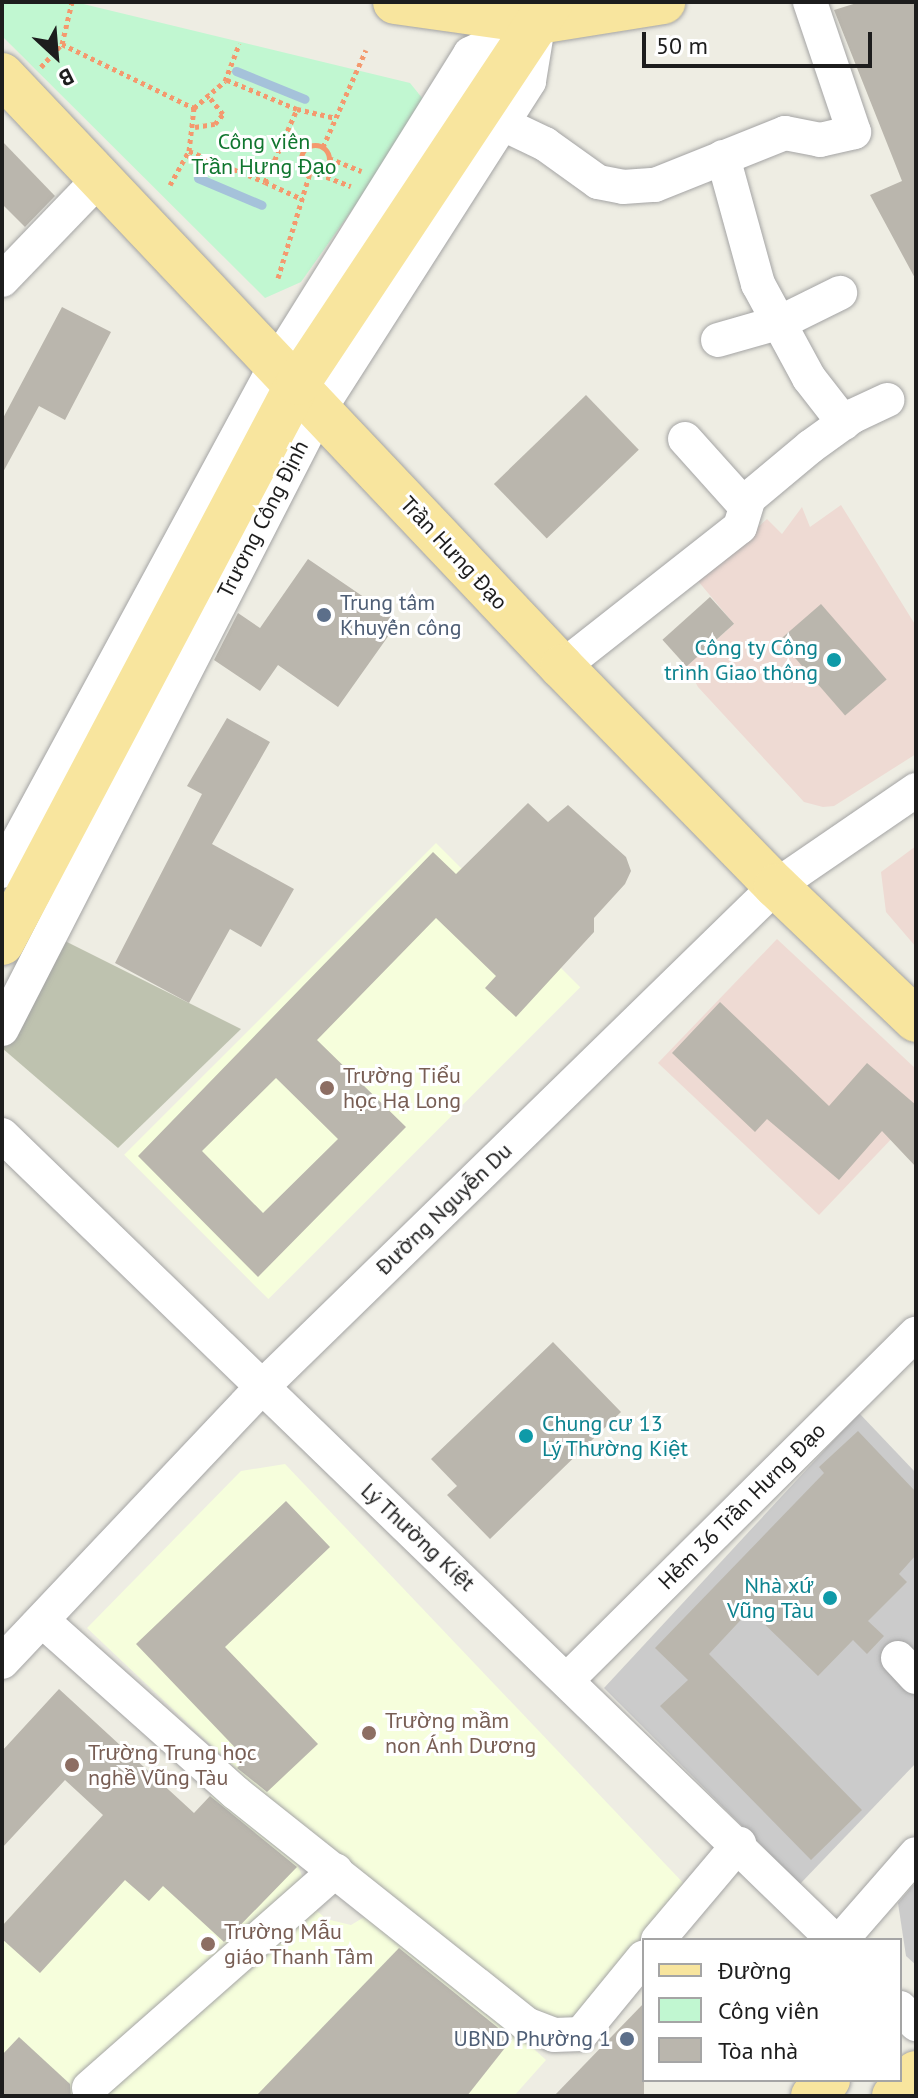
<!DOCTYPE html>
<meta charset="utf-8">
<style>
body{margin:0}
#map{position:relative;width:918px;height:2098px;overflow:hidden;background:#eeede3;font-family:"PT Sans",sans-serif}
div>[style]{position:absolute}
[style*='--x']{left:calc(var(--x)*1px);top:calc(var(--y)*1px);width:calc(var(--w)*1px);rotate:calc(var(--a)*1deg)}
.commercial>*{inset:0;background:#eedad3}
.education>*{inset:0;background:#f6fedc;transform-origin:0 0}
.religious>*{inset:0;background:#cbcbcb}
.construction>*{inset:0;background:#bec2af}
.park>*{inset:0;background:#c1f7d1}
.stream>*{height:9px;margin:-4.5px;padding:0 4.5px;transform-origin:4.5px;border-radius:4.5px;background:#a5c2da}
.building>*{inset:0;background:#bab6ad;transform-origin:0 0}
.path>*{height:5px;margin-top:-2.5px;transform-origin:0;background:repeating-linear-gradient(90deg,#f4996e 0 4px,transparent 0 8px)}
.path>.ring{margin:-2.5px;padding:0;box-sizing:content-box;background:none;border:5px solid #f4996e;border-radius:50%}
.roads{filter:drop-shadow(0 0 2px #a4a4a4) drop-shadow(0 0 2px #a4a4a4)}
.minor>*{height:34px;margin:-17px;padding:0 17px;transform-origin:17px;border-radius:17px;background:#fff}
.major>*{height:44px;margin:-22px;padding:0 22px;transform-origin:22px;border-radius:22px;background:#f8e59e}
.dots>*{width:22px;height:22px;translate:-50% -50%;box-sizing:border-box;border:4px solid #fff;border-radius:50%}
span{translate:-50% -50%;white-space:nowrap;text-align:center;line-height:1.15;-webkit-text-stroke:6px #fff;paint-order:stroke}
.park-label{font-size:22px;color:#10762f}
.street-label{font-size:22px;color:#1d1d1d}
.service-label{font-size:22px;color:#4e5e75}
.left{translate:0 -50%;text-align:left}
.right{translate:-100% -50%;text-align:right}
.culture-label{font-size:22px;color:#0d838f}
.education-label{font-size:22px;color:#785e54}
.frame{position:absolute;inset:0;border:4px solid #1d1d1d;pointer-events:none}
.legend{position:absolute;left:642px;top:1938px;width:260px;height:144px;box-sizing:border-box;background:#fff;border:2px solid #a5a5a5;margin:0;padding:10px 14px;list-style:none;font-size:24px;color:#1d1d1d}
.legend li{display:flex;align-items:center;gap:16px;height:40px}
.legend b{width:40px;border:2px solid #a5a5a5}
.north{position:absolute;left:16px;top:16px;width:80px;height:80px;-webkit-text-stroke:6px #fff;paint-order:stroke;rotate:154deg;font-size:22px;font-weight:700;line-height:32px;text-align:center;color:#1d1d1d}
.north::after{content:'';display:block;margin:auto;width:28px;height:36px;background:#1d1d1d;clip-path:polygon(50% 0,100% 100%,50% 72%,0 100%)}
.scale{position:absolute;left:642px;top:32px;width:230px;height:36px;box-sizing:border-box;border:4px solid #1d1d1d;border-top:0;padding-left:10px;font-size:24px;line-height:28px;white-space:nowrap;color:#1d1d1d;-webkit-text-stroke:6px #fff;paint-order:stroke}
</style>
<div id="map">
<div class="commercial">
<div style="clip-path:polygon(841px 505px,916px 626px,916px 754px,834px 806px,823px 807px,804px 802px,698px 687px,687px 666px,734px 624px,698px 581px,767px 519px,782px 534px,802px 507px,810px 527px)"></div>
<div style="clip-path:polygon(916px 846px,916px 947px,886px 912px,881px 872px)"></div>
<div style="clip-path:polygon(777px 939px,916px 1069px,916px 1113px,819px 1215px,658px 1063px)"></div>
</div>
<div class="education">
<div style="left:436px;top:843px;width:204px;height:441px;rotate:45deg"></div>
<div style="clip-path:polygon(285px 1464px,688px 1888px,587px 2017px,555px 2027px,309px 1838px,87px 1628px,241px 1471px)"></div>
<div style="clip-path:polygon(216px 1790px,298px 1865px,313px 1907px,326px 1919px,351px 1925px,371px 1913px,464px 1985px,546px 2060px,514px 2096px,2px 2096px,2px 1926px,87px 1833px,136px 1877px)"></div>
</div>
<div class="religious">
<div style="clip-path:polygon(859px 1413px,916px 1473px,916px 1763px,800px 1884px,604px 1688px)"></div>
<div style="clip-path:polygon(916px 1882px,916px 1965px,906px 1956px,898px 1903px)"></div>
</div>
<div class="construction">
<div style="clip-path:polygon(57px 937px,241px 1029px,118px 1148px,2px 1048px,2px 1018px)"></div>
</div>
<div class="park">
<div style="clip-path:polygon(2px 2px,75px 2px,410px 83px,427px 104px,301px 282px,265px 298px,2px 36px)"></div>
</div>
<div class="stream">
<div style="--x:236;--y:71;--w:74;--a:22.1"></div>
<div style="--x:198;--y:178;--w:69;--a:22.9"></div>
</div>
<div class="building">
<div style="clip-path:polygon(860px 2px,916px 2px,916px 280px,870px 195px,902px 181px,834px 10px)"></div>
<div style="clip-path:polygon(2px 141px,55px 196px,25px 227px,2px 204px)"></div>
<div style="clip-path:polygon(62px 307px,111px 332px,65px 420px,39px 406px,2px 474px,2px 420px)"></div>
<div style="left:586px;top:395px;width:76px;height:128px;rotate:46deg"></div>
<div style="clip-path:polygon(308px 559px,399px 621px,338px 707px,278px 665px,260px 691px,214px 660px,238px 613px,260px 628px)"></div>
<div style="left:710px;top:597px;width:36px;height:64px;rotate:48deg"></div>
<div style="left:821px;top:604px;width:100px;height:55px;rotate:49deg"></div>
<div style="clip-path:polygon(227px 718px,270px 742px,212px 844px,294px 889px,261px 947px,230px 929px,189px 1003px,115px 963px,202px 794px,187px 786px)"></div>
<div style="clip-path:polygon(evenodd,528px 803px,548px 822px,568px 805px,626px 857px,631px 871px,625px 884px,594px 918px,594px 932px,516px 1017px,485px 988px,496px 976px,436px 918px,317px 1040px,406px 1127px,258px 1277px,138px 1156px,433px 852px,456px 874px,528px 803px,276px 1078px,338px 1139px,263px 1213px,202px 1151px,276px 1078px)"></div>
<div style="clip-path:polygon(720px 1002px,829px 1106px,867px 1063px,916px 1105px,916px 1167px,882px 1131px,839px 1180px,767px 1119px,755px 1132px,672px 1053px)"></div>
<div style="clip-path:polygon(553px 1342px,621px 1412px,490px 1539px,447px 1495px,457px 1486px,431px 1459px)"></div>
<div style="clip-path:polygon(858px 1431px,916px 1492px,916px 1555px,899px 1574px,907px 1582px,868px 1621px,884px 1636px,867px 1654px,853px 1640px,818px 1676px,750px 1610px,709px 1654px,862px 1810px,811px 1860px,660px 1706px,688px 1680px,655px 1648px,824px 1473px,819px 1467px)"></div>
<div style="clip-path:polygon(286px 1501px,330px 1547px,225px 1647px,318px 1744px,267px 1792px,237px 1768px,246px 1759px,136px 1644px)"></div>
<div style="clip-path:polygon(59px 1689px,194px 1813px,210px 1796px,297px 1867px,224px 1942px,163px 1886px,149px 1901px,125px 1880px,40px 1973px,2px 1939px,2px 1926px,103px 1815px,65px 1780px,2px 1848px,2px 1751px)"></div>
<div style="clip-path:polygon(399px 1948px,512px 2039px,467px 2096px,256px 2096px)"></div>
<div style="clip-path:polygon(644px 2003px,644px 2096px,554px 2096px)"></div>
<div style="clip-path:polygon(19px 2037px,70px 2084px,71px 2096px,2px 2096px,2px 2055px)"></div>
</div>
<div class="path">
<div style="--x:62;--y:44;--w:147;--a:25.9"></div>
<div style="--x:41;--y:67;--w:31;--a:-48"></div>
<div style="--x:62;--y:44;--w:43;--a:-76.6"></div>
<div style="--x:297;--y:109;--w:40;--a:13"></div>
<div style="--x:195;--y:127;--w:20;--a:-9"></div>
<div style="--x:215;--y:124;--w:13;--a:-51"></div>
<div style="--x:223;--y:114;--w:26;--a:-129"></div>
<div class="ring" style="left:301px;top:145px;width:23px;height:23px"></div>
<div style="--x:323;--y:147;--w:106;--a:-66.1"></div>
<div style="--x:189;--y:151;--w:82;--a:22.2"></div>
<div style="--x:265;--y:182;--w:80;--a:-66.3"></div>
<div style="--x:297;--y:109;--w:78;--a:-157.4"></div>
<div style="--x:329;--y:158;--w:35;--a:22"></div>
<div style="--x:319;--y:174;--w:34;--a:21"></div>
<div style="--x:265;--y:182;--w:41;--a:24.7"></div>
<div style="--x:170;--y:185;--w:39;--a:-61"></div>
<div style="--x:189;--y:151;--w:43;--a:-83.4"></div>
<div style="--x:194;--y:108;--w:41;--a:-41.1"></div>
<div style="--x:225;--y:81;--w:40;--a:-69"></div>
<div style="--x:278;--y:278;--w:110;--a:-73.1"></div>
</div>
<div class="roads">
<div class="minor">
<div style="--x:501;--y:123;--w:49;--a:25.5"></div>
<div style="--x:545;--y:144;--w:65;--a:35.6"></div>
<div style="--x:598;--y:182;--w:25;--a:11"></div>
<div style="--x:623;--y:187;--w:32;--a:-4"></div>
<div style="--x:655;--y:185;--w:140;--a:-21.8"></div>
<div style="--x:785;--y:133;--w:36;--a:11"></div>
<div style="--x:820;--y:140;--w:35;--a:-13"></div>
<div style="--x:854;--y:132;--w:137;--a:-108.7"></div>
<div style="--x:723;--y:157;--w:132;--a:74.6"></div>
<div style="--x:758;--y:284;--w:107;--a:61.5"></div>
<div style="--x:809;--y:378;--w:57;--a:52.1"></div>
<div style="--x:2;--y:280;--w:141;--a:-46.1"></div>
<div style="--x:718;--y:340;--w:66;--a:-15.9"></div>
<div style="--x:781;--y:322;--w:66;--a:-26.2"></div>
<div style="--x:685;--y:439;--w:91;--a:48.1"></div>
<div style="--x:562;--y:667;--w:226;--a:-38.2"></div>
<div style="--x:740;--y:527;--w:30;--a:-73"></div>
<div style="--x:749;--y:498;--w:80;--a:-39.9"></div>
<div style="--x:810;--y:447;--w:53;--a:-35.8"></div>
<div style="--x:853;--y:416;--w:38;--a:-25"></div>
<div style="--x:2;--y:871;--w:578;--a:-61.57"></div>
<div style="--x:277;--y:363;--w:364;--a:-58"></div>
<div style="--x:470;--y:54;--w:75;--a:-25.2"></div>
<div style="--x:2;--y:1029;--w:695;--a:-62.88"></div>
<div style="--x:319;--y:410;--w:390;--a:-57.4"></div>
<div style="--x:529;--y:81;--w:56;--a:-80.7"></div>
<div style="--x:2;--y:1135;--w:1158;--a:44.06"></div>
<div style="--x:44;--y:1622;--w:257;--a:41.7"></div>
<div style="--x:236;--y:1793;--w:371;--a:38.5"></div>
<div style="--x:526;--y:2024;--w:30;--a:21"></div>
<div style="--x:554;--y:2035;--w:27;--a:-2"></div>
<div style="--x:581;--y:2034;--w:99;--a:-50.7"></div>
<div style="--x:898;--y:1658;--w:26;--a:47"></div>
<div style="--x:2;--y:1662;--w:377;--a:-46.6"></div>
<div style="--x:261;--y:1388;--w:719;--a:-44.27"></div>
<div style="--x:776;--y:886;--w:170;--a:-34.4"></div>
<div style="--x:568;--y:1679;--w:490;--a:-44.8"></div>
<div style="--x:658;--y:1940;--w:126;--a:-49.8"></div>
<div style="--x:841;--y:1940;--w:114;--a:-48.9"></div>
<div style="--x:900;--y:2008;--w:23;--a:45"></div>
<div style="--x:89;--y:2088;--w:329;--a:-41.4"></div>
</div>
<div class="major">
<div style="--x:395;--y:2;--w:144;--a:8"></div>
<div style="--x:538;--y:22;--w:127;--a:-9.1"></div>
<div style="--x:2;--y:75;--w:815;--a:46.59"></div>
<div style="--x:562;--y:667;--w:306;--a:45.7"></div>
<div style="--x:776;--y:886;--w:194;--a:43.7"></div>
<div style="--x:2;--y:943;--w:633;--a:-62.14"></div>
<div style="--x:298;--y:383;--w:457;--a:-56.4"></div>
<div style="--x:813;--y:2096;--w:22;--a:-47"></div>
<div style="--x:894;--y:2096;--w:32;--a:-46"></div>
</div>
</div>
<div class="dots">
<div style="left:324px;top:615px;background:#5c6f8a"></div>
<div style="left:834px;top:660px;background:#0f9aa8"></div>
<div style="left:327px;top:1088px;background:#8d6e63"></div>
<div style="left:526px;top:1436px;background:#0f9aa8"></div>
<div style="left:830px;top:1598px;background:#0f9aa8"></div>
<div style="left:369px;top:1733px;background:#8d6e63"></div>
<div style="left:72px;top:1765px;background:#8d6e63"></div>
<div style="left:208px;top:1944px;background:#8d6e63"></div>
<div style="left:627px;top:2039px;background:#5c6f8a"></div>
</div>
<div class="park-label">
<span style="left:264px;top:154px">Công viên<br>Trần Hưng Đạo</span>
</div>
<div class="street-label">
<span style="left:263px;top:519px;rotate:-63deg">Trương Công Định</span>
<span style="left:454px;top:553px;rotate:47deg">Trần Hưng Đạo</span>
<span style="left:444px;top:1209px;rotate:-44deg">Đường Nguyễn Du</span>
<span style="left:742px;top:1506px;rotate:-45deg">Hẻm 36 Trần Hưng Đạo</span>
<span style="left:418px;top:1537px;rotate:43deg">Lý Thường Kiệt</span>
</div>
<div class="service-label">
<span class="left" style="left:340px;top:615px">Trung tâm<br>Khuyến công</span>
<span class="right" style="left:611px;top:2039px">UBND Phường 1</span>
</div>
<div class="culture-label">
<span class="right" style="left:818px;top:660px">Công ty Công<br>trình Giao thông</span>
<span class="left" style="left:542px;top:1436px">Chung cư 13<br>Lý Thường Kiệt</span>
<span class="right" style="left:814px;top:1598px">Nhà xứ<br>Vũng Tàu</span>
</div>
<div class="education-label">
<span class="left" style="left:343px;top:1088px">Trường Tiểu<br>học Hạ Long</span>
<span class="left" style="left:385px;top:1733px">Trường mầm<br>non Ánh Dương</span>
<span class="left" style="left:88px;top:1765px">Trường Trung học<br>nghề Vũng Tàu</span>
<span class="left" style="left:224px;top:1944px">Trường Mẫu<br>giáo Thanh Tâm</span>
</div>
<div class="frame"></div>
<ul class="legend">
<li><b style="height:10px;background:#f8e59e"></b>Đường</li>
<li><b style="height:22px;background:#c1f7d1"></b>Công viên</li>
<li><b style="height:22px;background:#bab6ad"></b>Tòa nhà</li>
</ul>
<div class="north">B</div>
<div class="scale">50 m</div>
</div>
